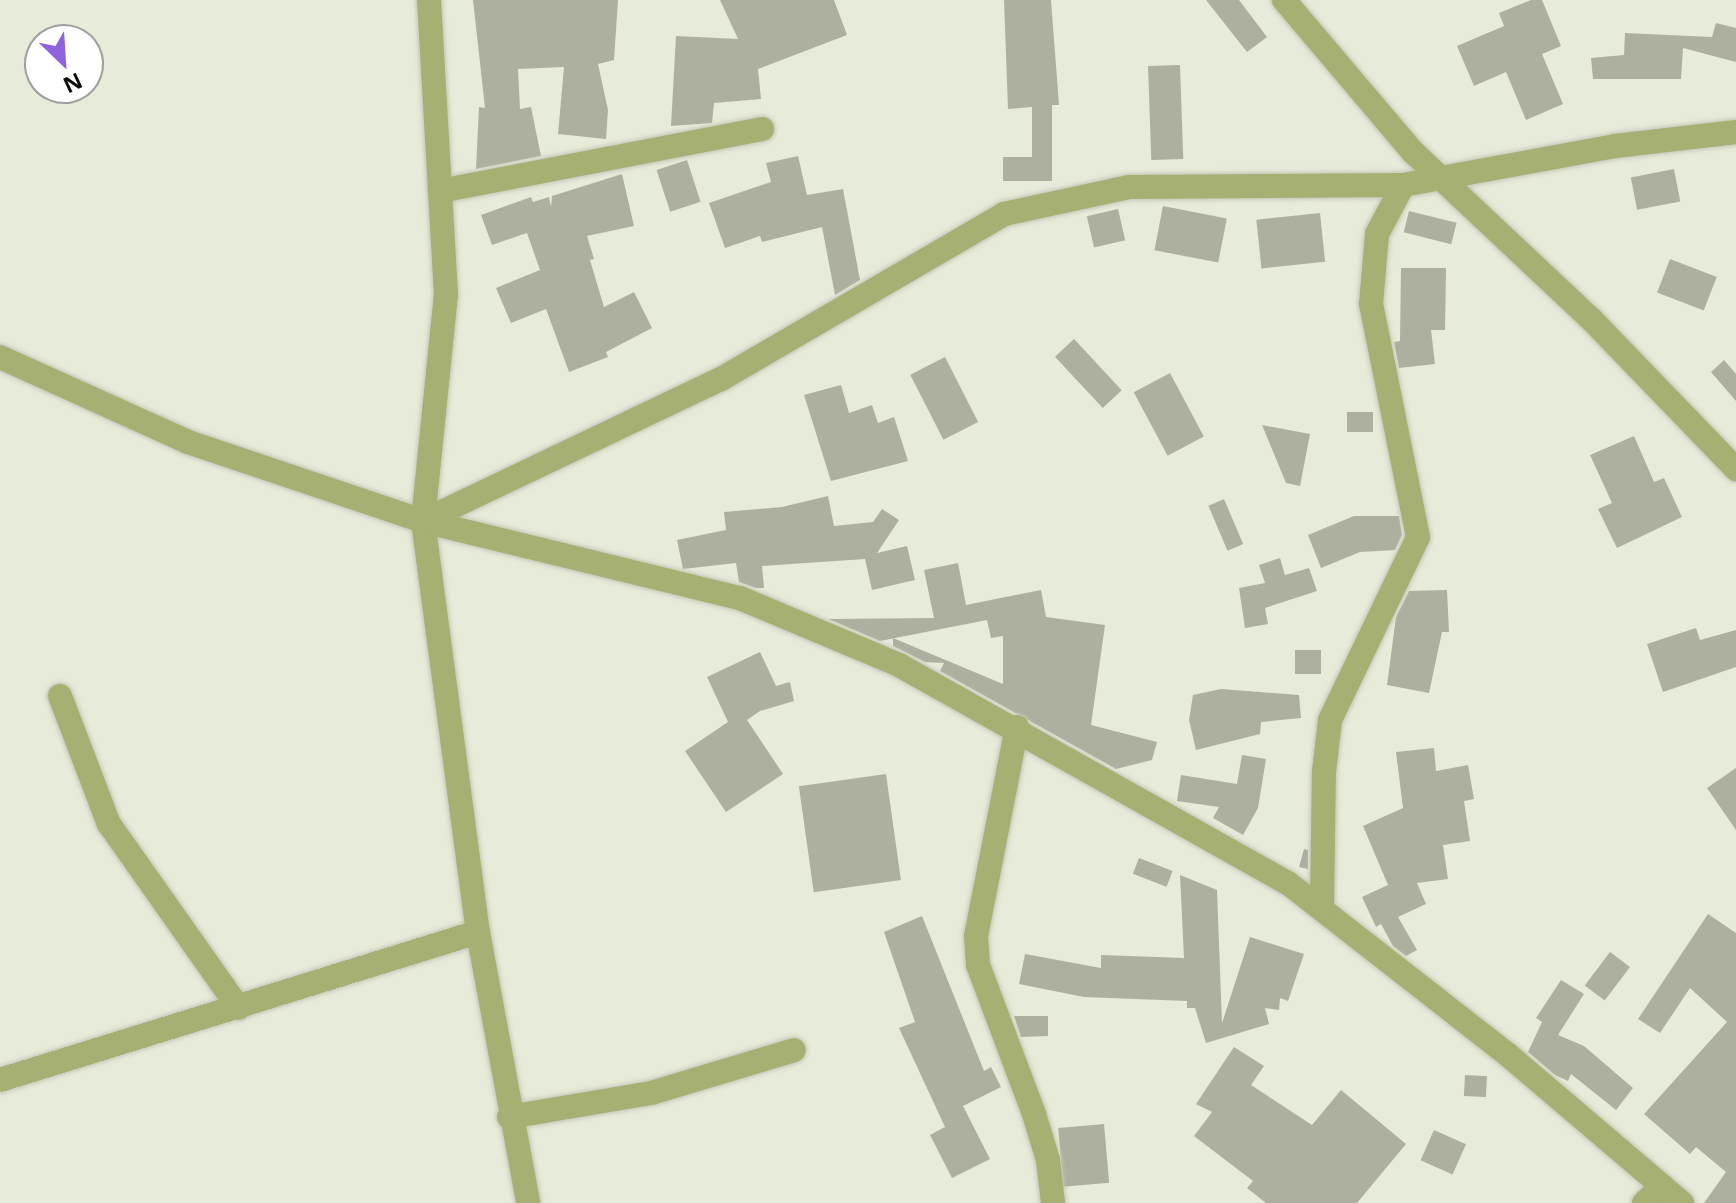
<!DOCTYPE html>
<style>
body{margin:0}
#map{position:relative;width:1736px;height:1203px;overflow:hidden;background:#e7ebd9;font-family:"Open Sans",sans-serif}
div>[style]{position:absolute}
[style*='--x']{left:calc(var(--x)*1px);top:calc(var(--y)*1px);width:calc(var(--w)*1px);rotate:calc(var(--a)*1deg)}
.building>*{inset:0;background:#adb09f;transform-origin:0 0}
.roads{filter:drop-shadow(0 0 2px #c4c7b7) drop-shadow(0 0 2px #c4c7b7)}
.minor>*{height:24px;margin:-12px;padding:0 12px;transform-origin:12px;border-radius:12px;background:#a5b072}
span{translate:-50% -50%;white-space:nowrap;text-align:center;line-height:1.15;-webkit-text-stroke:7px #fff;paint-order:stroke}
.north{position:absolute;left:24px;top:24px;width:80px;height:80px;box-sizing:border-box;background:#fff;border:2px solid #9e9e9c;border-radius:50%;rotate:155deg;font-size:22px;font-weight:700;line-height:32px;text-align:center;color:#0c0d07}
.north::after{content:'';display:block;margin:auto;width:28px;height:36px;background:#8d62dc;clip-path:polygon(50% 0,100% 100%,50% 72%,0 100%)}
</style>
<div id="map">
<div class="building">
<div style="clip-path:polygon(473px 0,618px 0,614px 60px,598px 64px,608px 110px,606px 139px,558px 134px,564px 67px,518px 69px,520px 109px,531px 107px,541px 156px,476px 169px,479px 107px,485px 108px)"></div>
<div style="clip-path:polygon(720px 0,834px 0,847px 35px,758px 69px,761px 99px,714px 103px,712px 123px,671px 126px,676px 36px,738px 39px)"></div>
<div style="clip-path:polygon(1004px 0,1051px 0,1059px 105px,1052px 105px,1052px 181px,1003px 181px,1003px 157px,1032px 157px,1032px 107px,1008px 109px)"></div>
<div style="clip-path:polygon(1206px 0,1239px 0,1267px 37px,1247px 52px)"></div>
<div style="clip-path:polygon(1531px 0,1542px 0,1561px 46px,1542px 54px,1563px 104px,1526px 120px,1506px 72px,1474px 86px,1457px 46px,1504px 26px,1499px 13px)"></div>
<div style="clip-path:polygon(1716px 23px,1736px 28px,1736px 62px,1683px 48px,1681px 79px,1593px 79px,1591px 58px,1624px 55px,1625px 33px,1712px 37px)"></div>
<div style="left:1180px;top:65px;width:94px;height:32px;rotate:88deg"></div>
<div style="clip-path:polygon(798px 156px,807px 195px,843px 189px,860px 280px,835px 295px,822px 227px,762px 242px,760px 236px,725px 248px,709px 203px,771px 182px,766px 163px)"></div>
<div style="left:687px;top:160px;width:44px;height:32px;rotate:72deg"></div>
<div style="left:1674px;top:169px;width:33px;height:44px;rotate:79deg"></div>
<div style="clip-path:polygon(622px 174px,634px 226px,587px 236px,594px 259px,590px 260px,604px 307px,634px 292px,652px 328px,606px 352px,608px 357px,569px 372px,546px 309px,511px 323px,496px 288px,540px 270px,527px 233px,492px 245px,481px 215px,531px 197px,533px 202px,549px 197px,551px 207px,552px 196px)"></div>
<div style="left:1163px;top:206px;width:65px;height:45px;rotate:11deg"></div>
<div style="left:1118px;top:209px;width:32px;height:32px;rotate:77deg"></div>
<div style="left:1409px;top:211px;width:49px;height:22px;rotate:14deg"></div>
<div style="left:1320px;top:213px;width:49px;height:64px;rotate:84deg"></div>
<div style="left:1670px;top:259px;width:50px;height:36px;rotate:21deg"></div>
<div style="clip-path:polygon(1401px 268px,1446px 268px,1445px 330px,1431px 330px,1435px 364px,1399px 368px,1394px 342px,1400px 341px)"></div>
<div style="left:1074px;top:339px;width:70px;height:26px;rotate:47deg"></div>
<div style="left:945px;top:357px;width:73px;height:39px;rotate:63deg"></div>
<div style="clip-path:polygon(1724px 360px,1736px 374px,1736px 401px,1711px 372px)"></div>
<div style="left:1170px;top:373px;width:72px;height:41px;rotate:62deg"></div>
<div style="clip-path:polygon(841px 385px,849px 413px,872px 405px,878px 423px,894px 417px,908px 461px,831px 481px,804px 395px)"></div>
<div style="left:1373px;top:412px;width:20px;height:26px;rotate:90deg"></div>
<div style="clip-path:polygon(1262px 425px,1310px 434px,1300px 486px,1286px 483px)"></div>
<div style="clip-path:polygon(1634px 436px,1654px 482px,1664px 478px,1682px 517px,1617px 548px,1598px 509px,1612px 503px,1590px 455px)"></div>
<div style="clip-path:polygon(828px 496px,834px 526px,873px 522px,882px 509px,899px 520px,877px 553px,907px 546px,915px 580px,872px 590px,865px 559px,762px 566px,764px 588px,756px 588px,739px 582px,736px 563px,683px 569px,677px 540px,726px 530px,724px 512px,782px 507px)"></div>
<div style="left:1224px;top:499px;width:49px;height:17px;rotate:67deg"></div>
<div style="clip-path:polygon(1354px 516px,1399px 516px,1402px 535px,1395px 550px,1360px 552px,1321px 568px,1308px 535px)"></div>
<div style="clip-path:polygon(1280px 558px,1285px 575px,1309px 568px,1317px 591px,1265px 608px,1268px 624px,1245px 628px,1239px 588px,1265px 583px,1259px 565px)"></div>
<div style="clip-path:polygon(958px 563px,966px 605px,1041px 590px,1046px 617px,1105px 625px,1091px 725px,1157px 742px,1152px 760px,1116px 769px,940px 671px,944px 663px,925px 662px,893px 646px,893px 638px,1003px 684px,1003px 636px,991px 638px,987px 620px,880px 641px,828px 619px,934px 618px,924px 570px)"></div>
<div style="clip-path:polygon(1447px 590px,1449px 632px,1442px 632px,1429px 693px,1387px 685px,1396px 617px,1409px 591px)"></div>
<div style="clip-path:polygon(1696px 628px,1700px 640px,1736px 630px,1736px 667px,1663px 692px,1647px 644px)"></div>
<div style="left:1295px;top:650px;width:26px;height:24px"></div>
<div style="clip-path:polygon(760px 652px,776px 686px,790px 682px,794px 701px,760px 711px,747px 720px,783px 774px,726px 812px,685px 751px,728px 722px,707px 677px)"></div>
<div style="clip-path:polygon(1221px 689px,1299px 695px,1301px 718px,1261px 722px,1260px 734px,1196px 750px,1189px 720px,1193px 695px)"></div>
<div style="clip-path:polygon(1434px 748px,1436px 771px,1468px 765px,1474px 799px,1464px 801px,1470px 841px,1443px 845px,1448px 879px,1417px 883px,1426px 904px,1398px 917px,1417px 950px,1406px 956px,1393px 946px,1381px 924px,1376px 927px,1362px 897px,1388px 885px,1363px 826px,1403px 808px,1396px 752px)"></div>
<div style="clip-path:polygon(1242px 755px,1266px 759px,1258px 808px,1243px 835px,1213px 818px,1219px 807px,1177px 801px,1181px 775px,1237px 784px)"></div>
<div style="clip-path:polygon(1736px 768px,1736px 830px,1707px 788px)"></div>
<div style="left:886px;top:774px;width:107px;height:88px;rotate:82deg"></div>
<div style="clip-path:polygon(1304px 849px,1308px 850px,1308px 869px,1299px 867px)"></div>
<div style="left:1139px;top:858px;width:36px;height:17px;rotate:21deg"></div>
<div style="clip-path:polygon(1180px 875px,1217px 890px,1222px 1023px,1250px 937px,1304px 954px,1288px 1001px,1280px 998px,1279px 1010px,1265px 1008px,1269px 1024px,1206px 1043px,1195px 1008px,1187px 1008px,1187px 1001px,1084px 997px,1019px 984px,1025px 954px,1101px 968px,1101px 955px,1184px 958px)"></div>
<div style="clip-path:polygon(1708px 914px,1736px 933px,1736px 1203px,1704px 1203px,1726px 1172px,1696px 1147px,1690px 1154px,1644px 1114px,1727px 1022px,1690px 988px,1660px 1033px,1638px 1019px)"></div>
<div style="clip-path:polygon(922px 916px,984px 1071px,991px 1067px,1001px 1087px,963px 1106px,990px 1159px,952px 1178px,930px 1135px,945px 1127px,899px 1028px,915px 1022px,884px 932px)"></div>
<div style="left:1610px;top:952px;width:25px;height:42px;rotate:37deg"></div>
<div style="clip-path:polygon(1561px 980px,1584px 994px,1558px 1035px,1584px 1046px,1633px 1088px,1616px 1110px,1571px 1074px,1568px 1081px,1555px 1075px,1528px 1052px,1542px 1022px,1536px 1018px)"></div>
<div style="clip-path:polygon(1014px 1016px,1048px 1016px,1048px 1036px,1021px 1037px)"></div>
<div style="clip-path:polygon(1234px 1047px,1264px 1066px,1251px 1085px,1312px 1125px,1341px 1090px,1406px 1144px,1357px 1203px,1266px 1203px,1247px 1188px,1253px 1181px,1194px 1136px,1212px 1112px,1196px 1104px)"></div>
<div style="left:1465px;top:1075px;width:22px;height:21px;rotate:3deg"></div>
<div style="left:1104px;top:1124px;width:59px;height:46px;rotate:85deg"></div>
<div style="left:1434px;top:1130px;width:35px;height:33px;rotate:24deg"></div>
</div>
<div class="roads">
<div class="minor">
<div style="--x:429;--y:0;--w:294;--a:86.7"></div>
<div style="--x:446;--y:294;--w:228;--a:95.8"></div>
<div style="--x:423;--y:521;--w:415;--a:82.4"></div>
<div style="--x:478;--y:932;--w:276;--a:79.5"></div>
<div style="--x:1284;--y:0;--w:199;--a:49.7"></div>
<div style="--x:1413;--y:152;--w:244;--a:43.2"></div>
<div style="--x:1591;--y:319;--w:209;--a:46"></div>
<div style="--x:440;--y:191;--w:328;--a:-10.9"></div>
<div style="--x:0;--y:357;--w:206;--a:24.3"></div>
<div style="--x:188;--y:442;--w:248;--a:18.6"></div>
<div style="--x:423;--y:521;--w:326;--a:13.7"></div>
<div style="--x:740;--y:598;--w:173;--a:22.8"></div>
<div style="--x:899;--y:665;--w:446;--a:29.3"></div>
<div style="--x:1288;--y:883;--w:278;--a:38"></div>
<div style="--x:1507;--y:1054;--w:230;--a:40.4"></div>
<div style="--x:423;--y:521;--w:330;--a:-25.5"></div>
<div style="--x:721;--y:379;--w:328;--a:-30.2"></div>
<div style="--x:1004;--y:214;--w:128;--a:-12.2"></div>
<div style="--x:1129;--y:187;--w:274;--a:-0.4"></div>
<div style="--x:1403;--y:185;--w:216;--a:-10.4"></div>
<div style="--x:1615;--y:146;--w:122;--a:-6.6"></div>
<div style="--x:60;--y:696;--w:137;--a:69.1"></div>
<div style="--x:109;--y:824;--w:225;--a:54.8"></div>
<div style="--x:1017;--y:727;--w:213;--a:101.1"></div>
<div style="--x:976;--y:936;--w:29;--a:86"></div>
<div style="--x:978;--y:965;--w:159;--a:69.4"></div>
<div style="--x:1034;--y:1114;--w:48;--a:73.1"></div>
<div style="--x:1048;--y:1160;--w:43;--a:83.4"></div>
<div style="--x:1322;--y:909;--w:137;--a:-89.2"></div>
<div style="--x:1324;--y:772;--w:52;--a:-83.4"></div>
<div style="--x:1330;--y:720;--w:203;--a:-64.3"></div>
<div style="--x:1418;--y:537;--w:238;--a:-101.4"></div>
<div style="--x:1371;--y:304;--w:70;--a:-85.1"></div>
<div style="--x:1377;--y:234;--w:55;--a:-62"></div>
<div style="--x:0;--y:1080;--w:500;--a:-17.2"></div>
<div style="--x:509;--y:1117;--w:144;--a:-9.6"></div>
<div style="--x:651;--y:1093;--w:149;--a:-16.7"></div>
<div style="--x:1644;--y:1203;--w:25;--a:-43"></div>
</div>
</div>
<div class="north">N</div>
</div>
